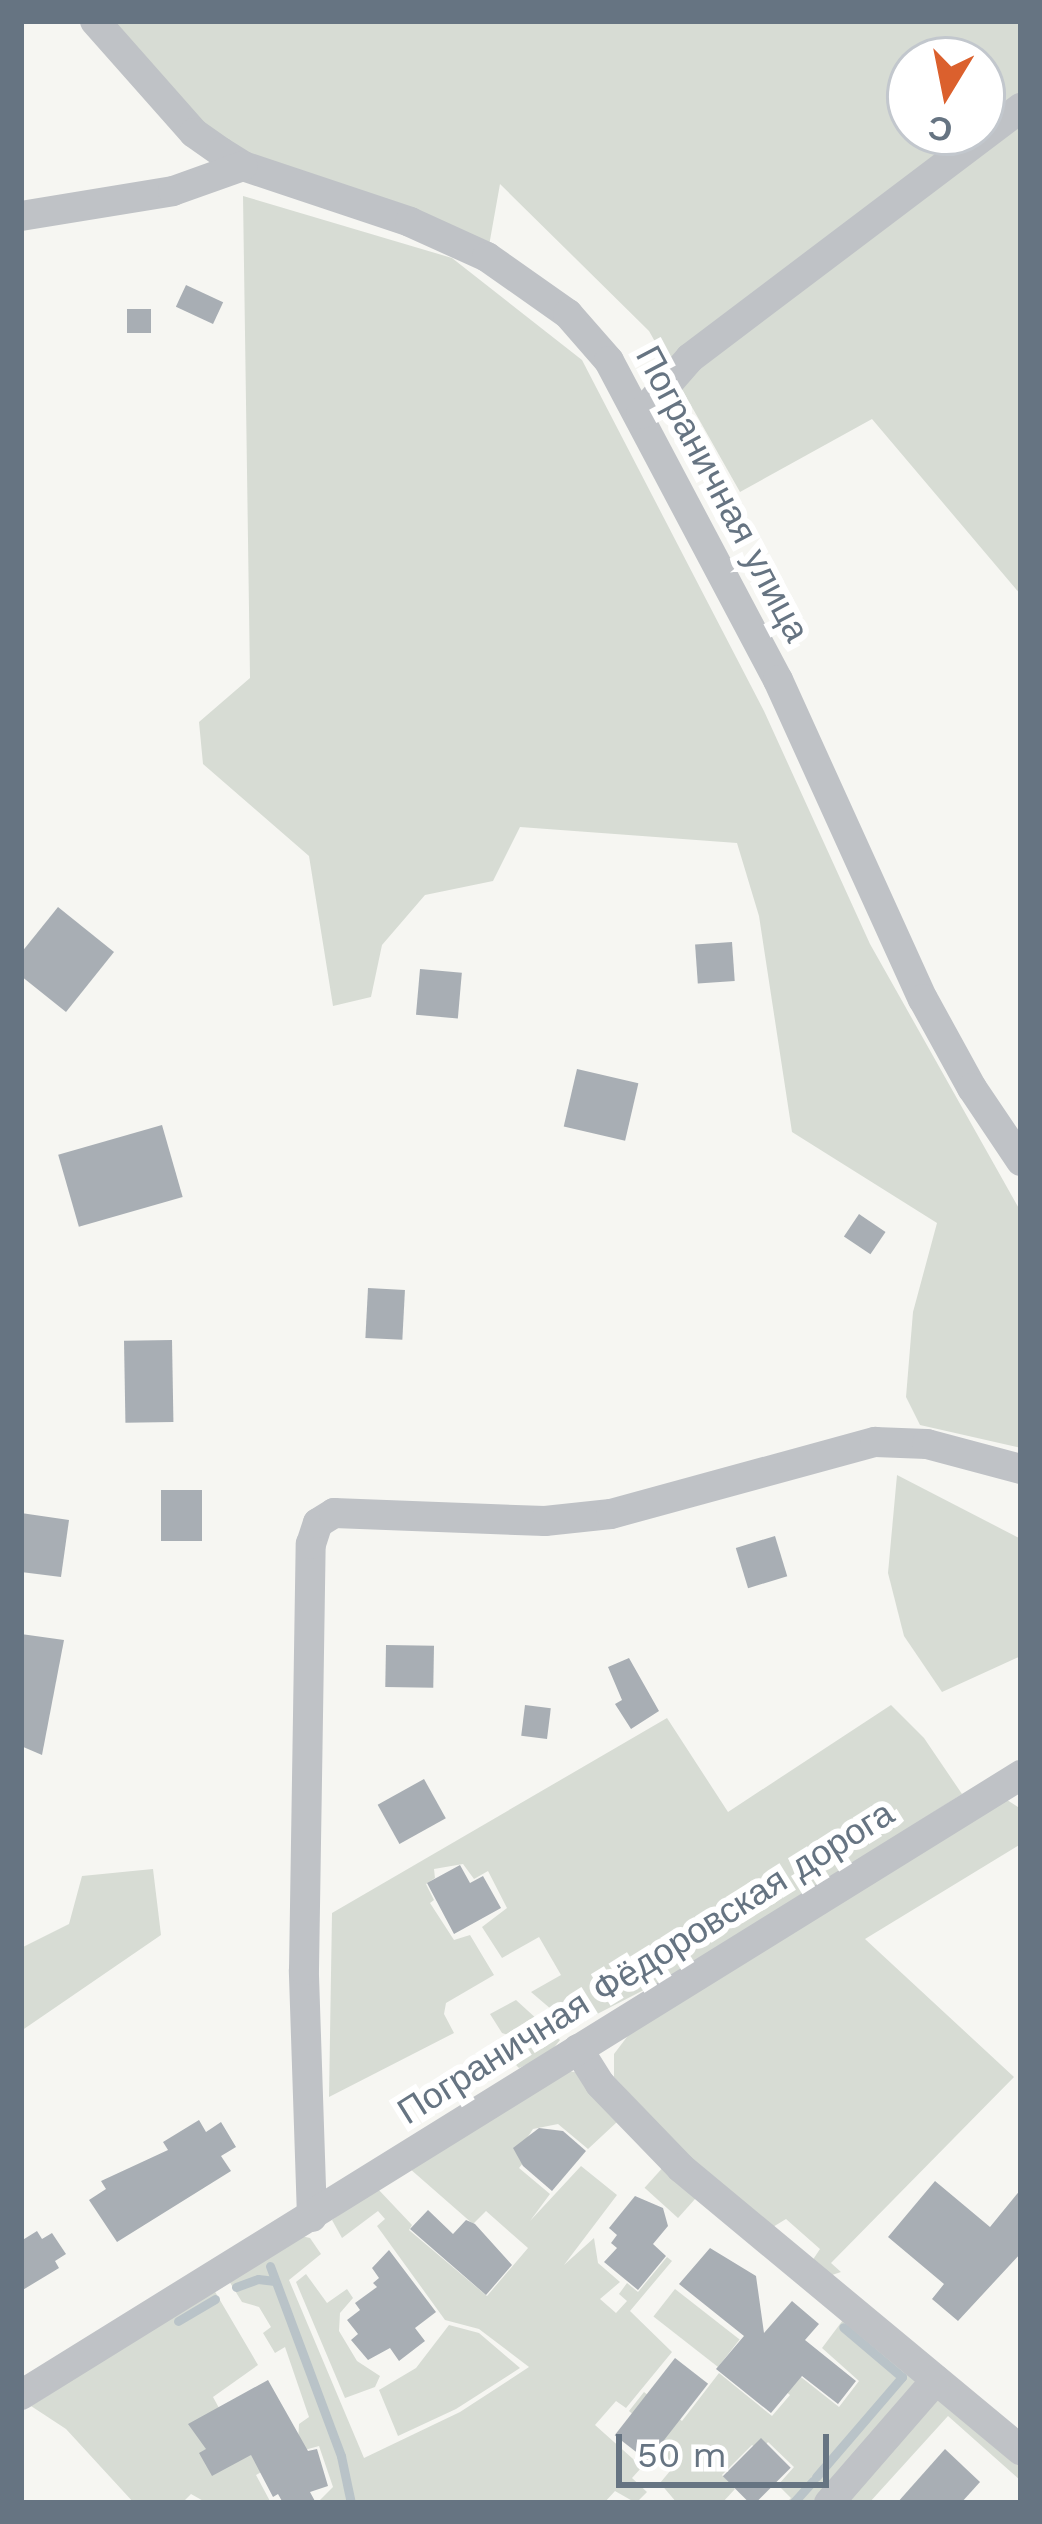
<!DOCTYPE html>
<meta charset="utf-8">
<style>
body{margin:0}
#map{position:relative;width:1042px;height:2524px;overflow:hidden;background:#f6f6f2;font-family:"Work Sans",sans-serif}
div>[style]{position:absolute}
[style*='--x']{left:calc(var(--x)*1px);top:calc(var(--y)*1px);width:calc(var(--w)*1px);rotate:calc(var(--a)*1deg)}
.green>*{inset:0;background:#d7dcd4;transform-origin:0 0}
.stream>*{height:9px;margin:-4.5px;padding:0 4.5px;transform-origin:4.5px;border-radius:4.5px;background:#b9c3c8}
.building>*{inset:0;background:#a8aeb4;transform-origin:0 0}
.minor>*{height:30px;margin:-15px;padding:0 15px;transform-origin:15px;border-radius:15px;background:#bfc2c6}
span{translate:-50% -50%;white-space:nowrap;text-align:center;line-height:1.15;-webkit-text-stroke:12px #fff;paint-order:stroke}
.street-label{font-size:36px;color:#667482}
.frame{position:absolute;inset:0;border:24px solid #667482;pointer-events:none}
.north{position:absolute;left:886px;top:36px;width:120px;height:120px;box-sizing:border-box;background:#fff;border:3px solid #c2c7cd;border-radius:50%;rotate:190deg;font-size:33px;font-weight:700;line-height:48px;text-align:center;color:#667482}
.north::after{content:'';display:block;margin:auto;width:42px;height:54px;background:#db602d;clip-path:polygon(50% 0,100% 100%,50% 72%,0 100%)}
.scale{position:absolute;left:616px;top:2434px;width:213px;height:54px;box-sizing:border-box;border:6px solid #667482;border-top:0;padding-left:15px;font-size:36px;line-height:42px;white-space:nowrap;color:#667482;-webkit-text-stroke:9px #fff;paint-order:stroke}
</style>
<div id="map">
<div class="green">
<div style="clip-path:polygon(evenodd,112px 21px,1021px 21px,1021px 595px,872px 419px,740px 492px,649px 331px,500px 184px,487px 257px,243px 166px,112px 21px,910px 60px,982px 60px,982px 132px,910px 132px,910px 60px)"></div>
<div style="clip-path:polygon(243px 196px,452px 258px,582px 360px,764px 711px,870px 944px,1021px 1212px,1021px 1448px,920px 1425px,906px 1397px,913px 1312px,937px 1223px,792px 1132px,759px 916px,737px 843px,520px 827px,493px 881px,425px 895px,382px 945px,371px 997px,333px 1006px,309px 856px,203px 764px,199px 722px,250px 678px)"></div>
<div style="clip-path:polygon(897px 1475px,1021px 1539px,1021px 1656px,942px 1692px,904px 1636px,888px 1573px)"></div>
<div style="clip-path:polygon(891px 1705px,924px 1738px,962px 1794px,700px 1961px,572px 2027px,531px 1992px,561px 1975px,539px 1937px,502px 1958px,482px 1927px,507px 1908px,488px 1871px,474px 1879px,463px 1864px,434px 1869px,435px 1878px,426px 1884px,434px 1900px,430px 1903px,454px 1940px,470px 1935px,494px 1975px,446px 2003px,444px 2014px,454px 2033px,329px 2097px,332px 1913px,667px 1718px,728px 1812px)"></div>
<div style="clip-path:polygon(1004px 1798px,1021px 1809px,1021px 1844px,865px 1939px,1014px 2077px,831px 2263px,841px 2272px,826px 2277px,810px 2264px,820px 2249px,786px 2219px,768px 2230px,726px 2196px,614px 2077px,614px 2054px,630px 2033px)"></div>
<div style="clip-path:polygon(153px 1869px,161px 1935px,21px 2031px,21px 1948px,69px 1924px,82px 1876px)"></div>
<div style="clip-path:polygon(516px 2000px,560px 2040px,548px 2055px,519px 2068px,516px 2065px,529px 2052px,522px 2039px,502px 2033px,490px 2014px)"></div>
<div style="clip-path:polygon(567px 2071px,575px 2072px,617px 2122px,588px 2149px,558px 2124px,533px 2129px,527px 2138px,531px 2153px,519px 2168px,550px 2194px,530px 2221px,581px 2166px,617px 2195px,564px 2265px,594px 2238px,598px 2263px,620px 2282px,600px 2299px,616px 2313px,627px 2301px,619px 2294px,627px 2283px,638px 2292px,667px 2257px,672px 2261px,630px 2311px,672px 2352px,626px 2408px,616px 2401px,595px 2425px,642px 2467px,632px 2478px,647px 2492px,636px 2503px,615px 2491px,604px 2503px,317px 2503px,333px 2487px,319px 2446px,301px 2451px,298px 2442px,299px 2424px,309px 2417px,285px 2347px,275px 2353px,263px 2333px,271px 2327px,259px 2307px,242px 2302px,229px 2281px,301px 2236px,310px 2238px,321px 2254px,289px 2280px,364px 2458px,460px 2412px,529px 2367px,479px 2329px,445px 2320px,377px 2226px,385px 2219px,378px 2211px,342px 2238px,332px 2220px,377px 2188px,412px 2225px,409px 2230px,487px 2296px,528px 2248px,486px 2211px,473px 2224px,409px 2168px)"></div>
<div style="left:666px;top:2164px;width:45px;height:32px;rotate:42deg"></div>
<div style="clip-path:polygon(306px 2274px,327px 2303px,347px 2289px,353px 2298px,340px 2313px,339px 2331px,357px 2361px,380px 2376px,375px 2387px,345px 2398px,296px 2282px)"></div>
<div style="left:675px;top:2289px;width:82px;height:35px;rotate:38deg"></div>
<div style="clip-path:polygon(214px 2290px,258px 2365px,213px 2397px,243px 2452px,290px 2427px,274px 2465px,256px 2475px,271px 2503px,207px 2503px,191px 2494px,182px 2503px,134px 2503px,66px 2429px,31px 2406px)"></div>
<div style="clip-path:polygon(843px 2320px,916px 2378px,913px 2388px,817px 2503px,786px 2503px,791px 2498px,778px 2485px,794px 2467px,768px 2442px,760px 2451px,752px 2445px,722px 2475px,735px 2489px,722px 2503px,677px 2503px,660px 2483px,670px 2471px,650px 2454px,662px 2439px,629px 2411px,644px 2392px,682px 2421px,719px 2373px,772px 2416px,790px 2395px,779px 2386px,792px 2370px,839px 2407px,859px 2381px,822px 2348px)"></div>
<div style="clip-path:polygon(449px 2325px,479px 2333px,520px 2368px,456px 2409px,398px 2436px,379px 2390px,416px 2368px)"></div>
<div style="clip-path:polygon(937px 2399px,1021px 2458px,1021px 2481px,948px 2416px,869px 2503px,839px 2503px)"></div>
</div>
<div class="stream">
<div style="--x:270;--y:2266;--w:203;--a:69.5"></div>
<div style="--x:341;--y:2456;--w:48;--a:78"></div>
<div style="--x:236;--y:2287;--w:23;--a:-20"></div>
<div style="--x:258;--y:2279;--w:17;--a:7"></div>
<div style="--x:178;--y:2321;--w:43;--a:-30.7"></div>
<div style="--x:816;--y:2477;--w:132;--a:-49.3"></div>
<div style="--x:902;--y:2377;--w:77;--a:-139.7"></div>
<div style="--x:793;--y:2503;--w:30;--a:-48"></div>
</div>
<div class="building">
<div style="left:186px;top:285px;width:41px;height:24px;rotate:25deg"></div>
<div style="left:127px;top:309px;width:24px;height:24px"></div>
<div style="clip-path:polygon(58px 907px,114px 952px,66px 1012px,21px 976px,21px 953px)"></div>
<div style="left:732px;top:942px;width:39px;height:37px;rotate:86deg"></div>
<div style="left:420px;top:969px;width:42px;height:46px;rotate:5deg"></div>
<div style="left:577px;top:1069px;width:63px;height:59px;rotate:13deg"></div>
<div style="left:162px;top:1125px;width:75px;height:108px;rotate:74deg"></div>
<div style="left:859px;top:1214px;width:32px;height:27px;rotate:34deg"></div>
<div style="left:368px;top:1288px;width:37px;height:50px;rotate:3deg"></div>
<div style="left:172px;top:1340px;width:82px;height:48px;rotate:89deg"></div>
<div style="left:161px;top:1490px;width:41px;height:51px"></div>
<div style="clip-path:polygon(21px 1513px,69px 1520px,61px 1577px,21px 1572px)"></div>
<div style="left:775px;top:1536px;width:42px;height:41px;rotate:73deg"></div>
<div style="clip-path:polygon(21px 1634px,64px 1640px,42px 1755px,21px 1746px)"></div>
<div style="left:386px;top:1645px;width:48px;height:42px;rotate:1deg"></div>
<div style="clip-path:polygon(629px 1658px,659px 1711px,631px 1729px,615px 1704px,622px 1700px,608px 1667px)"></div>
<div style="left:525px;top:1705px;width:26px;height:31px;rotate:7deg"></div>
<div style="left:424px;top:1779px;width:45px;height:53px;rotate:61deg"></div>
<div style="clip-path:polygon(460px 1865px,470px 1883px,483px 1876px,501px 1908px,454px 1934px,427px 1883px)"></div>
<div style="clip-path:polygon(199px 2120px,206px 2132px,221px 2122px,236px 2147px,221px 2156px,231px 2171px,117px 2242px,89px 2200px,106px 2189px,101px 2181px,168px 2150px,163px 2142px)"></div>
<div style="clip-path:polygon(539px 2128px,563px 2131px,586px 2151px,552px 2191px,523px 2166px,513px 2148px)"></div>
<div style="clip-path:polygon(935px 2181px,990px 2227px,1021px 2189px,1021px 2253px,958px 2321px,932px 2299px,944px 2284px,888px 2237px)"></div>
<div style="clip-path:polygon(635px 2196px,663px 2208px,668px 2226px,653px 2244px,666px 2256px,638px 2290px,604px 2262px,617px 2248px,611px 2243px,617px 2235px,609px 2228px)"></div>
<div style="clip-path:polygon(428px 2210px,453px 2234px,466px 2220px,475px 2224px,512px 2265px,486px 2295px,410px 2229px)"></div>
<div style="clip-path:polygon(37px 2231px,42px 2239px,52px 2233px,66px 2254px,55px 2261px,59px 2268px,21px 2291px,21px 2241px)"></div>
<div style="clip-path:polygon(710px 2248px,756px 2276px,764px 2333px,792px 2301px,819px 2324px,805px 2340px,856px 2381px,838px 2404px,802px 2376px,771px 2413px,716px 2369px,744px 2336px,679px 2284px)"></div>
<div style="clip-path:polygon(389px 2250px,436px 2312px,415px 2328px,425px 2341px,399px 2361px,390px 2348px,368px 2360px,351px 2340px,358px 2334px,347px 2320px,360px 2310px,355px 2303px,377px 2287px,373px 2283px,379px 2278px,372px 2268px)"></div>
<div style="left:675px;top:2358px;width:42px;height:98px;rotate:38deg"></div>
<div style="clip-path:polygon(268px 2380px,308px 2451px,317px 2449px,328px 2486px,310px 2492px,316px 2503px,283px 2503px,278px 2494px,273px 2497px,251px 2455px,212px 2476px,199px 2453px,206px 2449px,188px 2424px)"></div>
<div style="left:761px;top:2438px;width:42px;height:54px;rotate:45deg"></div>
<div style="clip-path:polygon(945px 2449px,980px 2482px,961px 2503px,897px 2503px)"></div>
</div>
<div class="minor">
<div style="--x:95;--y:21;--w:149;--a:48.5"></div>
<div style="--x:194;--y:133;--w:33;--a:35"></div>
<div style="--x:221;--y:152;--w:26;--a:32"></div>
<div style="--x:243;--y:166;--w:176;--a:18.5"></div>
<div style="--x:410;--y:222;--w:85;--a:24.4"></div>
<div style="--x:487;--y:257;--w:99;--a:35.1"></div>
<div style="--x:568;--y:314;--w:62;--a:48.9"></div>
<div style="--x:609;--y:361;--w:361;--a:62.1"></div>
<div style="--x:778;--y:680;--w:350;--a:65.6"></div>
<div style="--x:923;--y:999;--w:102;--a:61.2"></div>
<div style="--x:972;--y:1088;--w:88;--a:56.1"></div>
<div style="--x:21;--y:216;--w:154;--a:-9.3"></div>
<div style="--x:173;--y:191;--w:74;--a:-19.7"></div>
<div style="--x:641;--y:414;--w:74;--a:-48.8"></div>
<div style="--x:690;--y:358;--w:415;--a:-37.1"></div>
<div style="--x:578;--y:2049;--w:41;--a:57.8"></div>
<div style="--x:600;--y:2084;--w:117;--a:46"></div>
<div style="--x:681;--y:2168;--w:442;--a:39.7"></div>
<div style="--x:312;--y:2217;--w:247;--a:-91.9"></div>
<div style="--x:304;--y:1970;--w:426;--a:-89.1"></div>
<div style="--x:311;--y:1544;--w:22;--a:-72"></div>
<div style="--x:318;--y:1523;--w:19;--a:-32"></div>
<div style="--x:334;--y:1513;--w:211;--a:2.2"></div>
<div style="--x:545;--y:1521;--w:66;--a:-6.1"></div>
<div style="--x:611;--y:1514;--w:274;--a:-15.3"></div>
<div style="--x:875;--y:1442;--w:52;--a:2.2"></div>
<div style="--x:927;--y:1444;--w:97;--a:14.9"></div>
<div style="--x:21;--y:2395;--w:1177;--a:-31.8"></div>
<div style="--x:829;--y:2503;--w:163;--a:-49"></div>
</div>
<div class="street-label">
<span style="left:722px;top:494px;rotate:62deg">Пограничная улица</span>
<span style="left:646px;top:1963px;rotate:-32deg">Пограничная Фёдоровская дорога</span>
</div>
<div class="frame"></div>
<div class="north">С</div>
<div class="scale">50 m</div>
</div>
